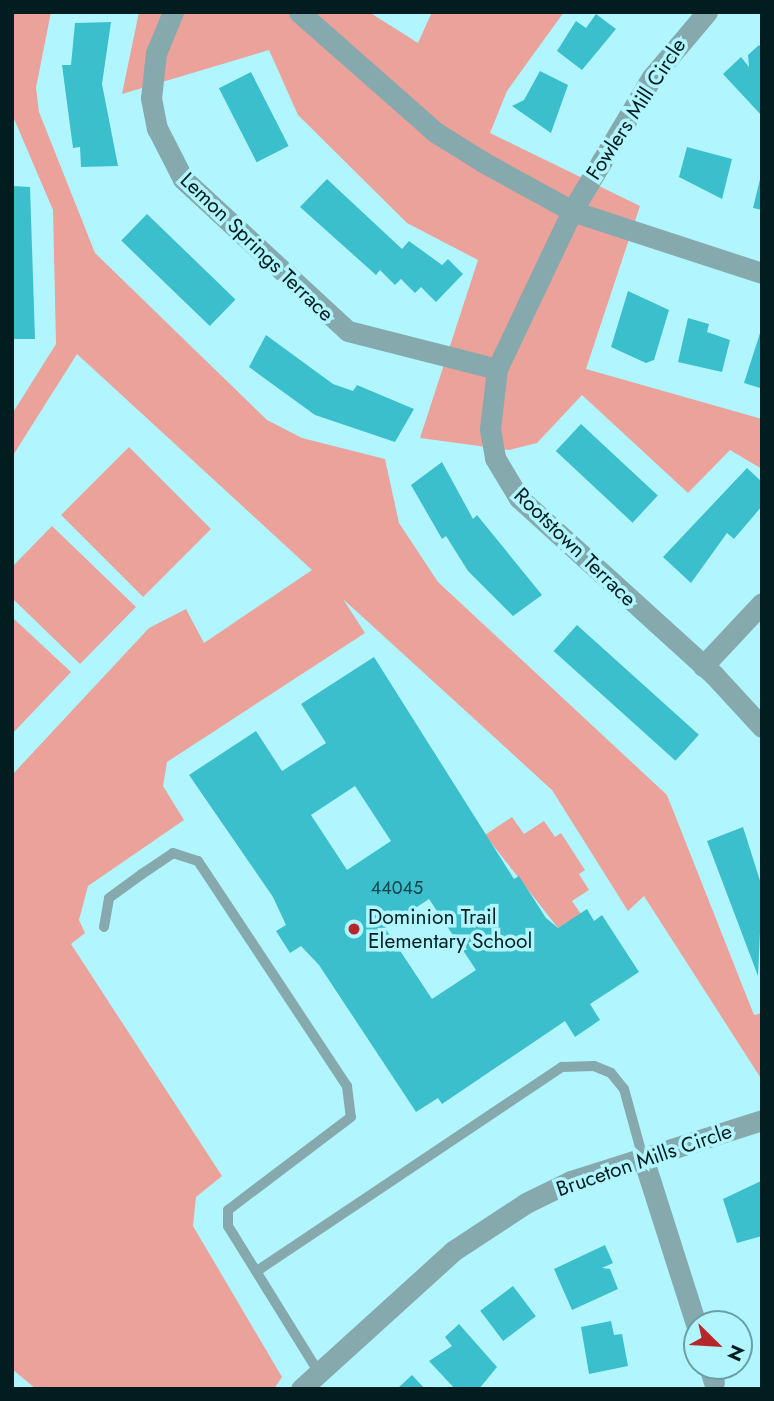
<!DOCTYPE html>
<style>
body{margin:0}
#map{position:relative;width:774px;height:1401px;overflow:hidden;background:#b1f6ff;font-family:Jost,sans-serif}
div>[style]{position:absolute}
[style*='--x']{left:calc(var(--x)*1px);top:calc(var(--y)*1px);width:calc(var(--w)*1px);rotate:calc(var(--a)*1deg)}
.green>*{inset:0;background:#eba29b;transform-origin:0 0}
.building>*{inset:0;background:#3cbfcd;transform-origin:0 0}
.service>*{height:10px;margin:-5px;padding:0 5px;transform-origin:5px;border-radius:5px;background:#86a9ae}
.minor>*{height:21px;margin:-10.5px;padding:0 10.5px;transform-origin:10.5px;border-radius:10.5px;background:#86a9ae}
.dots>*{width:19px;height:19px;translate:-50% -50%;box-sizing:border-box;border:4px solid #b1f6ff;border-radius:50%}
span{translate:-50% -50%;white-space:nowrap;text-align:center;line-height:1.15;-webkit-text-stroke:7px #b1f6ff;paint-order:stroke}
.number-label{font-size:18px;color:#10464b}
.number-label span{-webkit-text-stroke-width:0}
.street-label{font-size:21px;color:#011d20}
.poi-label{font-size:21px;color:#011d20}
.left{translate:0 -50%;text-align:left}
.frame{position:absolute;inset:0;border:14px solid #011d20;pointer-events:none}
.north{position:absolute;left:683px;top:1310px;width:70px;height:70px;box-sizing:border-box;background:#b1f6ff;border:2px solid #6b9fa6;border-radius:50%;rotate:114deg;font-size:19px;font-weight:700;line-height:28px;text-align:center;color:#011d20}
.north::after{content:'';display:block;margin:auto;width:24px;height:32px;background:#b7272a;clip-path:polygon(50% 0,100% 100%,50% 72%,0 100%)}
</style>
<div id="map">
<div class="green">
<div style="clip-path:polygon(12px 12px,51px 12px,36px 88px,39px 112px,95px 253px,267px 420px,302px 438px,385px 459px,399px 523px,438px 582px,667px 795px,754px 1015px,762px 1013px,762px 1080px,644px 896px,628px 911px,552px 790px,343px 599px,365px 633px,167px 762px,163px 786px,184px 820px,88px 886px,79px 920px,85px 933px,71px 944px,222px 1176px,196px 1197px,193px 1226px,282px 1377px,274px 1389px,36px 1389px,12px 1369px,12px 775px,149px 628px,186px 609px,204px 643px,312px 570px,77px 354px,12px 457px,12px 414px,56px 344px,53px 210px,12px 114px)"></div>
<div style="clip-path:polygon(139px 12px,369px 12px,418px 43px,432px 12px,564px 12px,507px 91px,490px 133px,640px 206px,586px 369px,762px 419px,762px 469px,730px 450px,688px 493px,582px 395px,537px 443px,509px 450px,420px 438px,478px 260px,407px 223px,298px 115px,269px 50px,122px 94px)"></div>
<div style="left:129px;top:447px;width:116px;height:96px;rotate:45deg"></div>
<div style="clip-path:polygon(52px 526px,136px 607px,80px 664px,12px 598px,12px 567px)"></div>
<div style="clip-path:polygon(12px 617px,71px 672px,12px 734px)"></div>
<div style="clip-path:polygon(512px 817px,524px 834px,544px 821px,555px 837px,561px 833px,585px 870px,579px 874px,589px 890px,572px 901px,581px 914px,558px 928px,485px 835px)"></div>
</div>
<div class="building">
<div style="clip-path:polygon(596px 14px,616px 29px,582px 70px,557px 51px,576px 21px,586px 28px)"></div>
<div style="clip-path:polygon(111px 22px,102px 84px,118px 166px,81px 167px,80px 147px,73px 148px,62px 65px,71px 65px,75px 23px)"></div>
<div style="clip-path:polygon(759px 45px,762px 48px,762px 116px,723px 74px,741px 57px,749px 67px,748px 55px)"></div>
<div style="clip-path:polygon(540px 71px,568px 85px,551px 133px,512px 106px,524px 100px)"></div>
<div style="left:251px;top:72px;width:83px;height:36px;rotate:63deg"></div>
<div style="clip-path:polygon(687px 147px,732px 159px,722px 199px,679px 177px)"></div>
<div style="clip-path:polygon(761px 175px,762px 175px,762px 210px,753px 208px)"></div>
<div style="clip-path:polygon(327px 179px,402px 249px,409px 241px,442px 265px,448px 259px,463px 274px,436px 302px,421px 287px,415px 293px,401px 279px,395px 285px,380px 270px,376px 275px,300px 207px)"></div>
<div style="clip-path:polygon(12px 186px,30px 187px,35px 339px,12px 339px)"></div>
<div style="left:147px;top:214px;width:123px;height:37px;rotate:44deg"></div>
<div style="clip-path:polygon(628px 291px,669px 310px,654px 360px,646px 363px,611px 347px)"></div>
<div style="clip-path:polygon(688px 318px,709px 324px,707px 332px,730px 340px,722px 372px,678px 362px)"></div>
<div style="clip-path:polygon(761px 330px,762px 383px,760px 388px,744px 383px)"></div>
<div style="clip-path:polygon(266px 335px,333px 384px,353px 391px,357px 385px,414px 409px,395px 442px,315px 415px,249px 367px)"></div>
<div style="left:581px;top:424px;width:105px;height:37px;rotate:43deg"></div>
<div style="clip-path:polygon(442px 462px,473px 519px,477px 515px,542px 595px,513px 616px,468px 571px,446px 536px,442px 539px,411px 485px)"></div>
<div style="clip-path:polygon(747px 468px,762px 482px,762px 506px,734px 539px,727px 533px,691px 583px,663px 557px)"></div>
<div style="left:577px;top:625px;width:164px;height:35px;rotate:42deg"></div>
<div style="clip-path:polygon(evenodd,374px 657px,514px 879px,519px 876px,546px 918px,558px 928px,587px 909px,594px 921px,602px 915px,639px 972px,590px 1004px,600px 1020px,575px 1037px,565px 1021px,442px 1104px,438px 1098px,416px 1112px,319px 965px,301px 946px,290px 953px,276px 931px,286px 925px,273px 897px,189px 775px,256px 731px,282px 771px,326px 743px,301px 704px,374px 657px,355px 786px,391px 841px,347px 870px,311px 815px,355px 786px,374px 657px,429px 899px,476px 970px,432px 999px,385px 928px,429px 899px)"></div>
<div style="clip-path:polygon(743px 827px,762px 887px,758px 976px,707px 841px)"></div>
<div style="clip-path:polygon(761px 1181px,762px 1236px,737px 1243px,723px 1199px)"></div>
<div style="clip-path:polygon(605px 1245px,613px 1263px,602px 1268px,610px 1269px,618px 1289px,572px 1310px,554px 1269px)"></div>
<div style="left:513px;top:1286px;width:38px;height:41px;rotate:53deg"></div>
<div style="clip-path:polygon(611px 1321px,614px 1335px,622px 1334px,628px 1366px,589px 1374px,581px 1327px)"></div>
<div style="clip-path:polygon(459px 1324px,497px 1367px,479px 1389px,455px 1389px,429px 1361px,452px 1346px,445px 1337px)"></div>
<div style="clip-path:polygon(412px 1375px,425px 1389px,397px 1389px)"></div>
</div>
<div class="service">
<div style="--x:104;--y:927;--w:29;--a:-80"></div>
<div style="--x:109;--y:898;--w:41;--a:-36"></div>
<div style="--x:142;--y:874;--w:37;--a:-34"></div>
<div style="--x:173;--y:853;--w:26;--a:18"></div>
<div style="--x:198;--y:861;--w:270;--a:56.5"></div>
<div style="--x:347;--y:1086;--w:31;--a:83"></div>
<div style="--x:351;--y:1117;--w:154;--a:142.9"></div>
<div style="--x:228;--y:1210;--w:16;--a:90"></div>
<div style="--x:228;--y:1226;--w:173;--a:58.2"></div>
<div style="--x:257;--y:1271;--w:367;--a:-33.8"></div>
<div style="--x:562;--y:1067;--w:32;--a:-2"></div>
<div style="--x:594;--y:1066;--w:18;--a:22"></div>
<div style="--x:611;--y:1073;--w:21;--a:51"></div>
<div style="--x:624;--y:1089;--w:72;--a:74.6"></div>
</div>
<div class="minor">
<div style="--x:173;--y:12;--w:44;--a:112.5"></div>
<div style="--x:156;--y:53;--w:45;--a:96.3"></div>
<div style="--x:151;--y:98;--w:31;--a:79"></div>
<div style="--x:157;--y:128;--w:57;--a:63"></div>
<div style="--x:183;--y:179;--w:224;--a:42.7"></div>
<div style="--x:348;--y:331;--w:154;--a:14.3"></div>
<div style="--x:299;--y:12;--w:181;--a:41.4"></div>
<div style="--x:435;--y:132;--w:57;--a:32"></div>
<div style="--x:483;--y:162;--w:102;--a:28.8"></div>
<div style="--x:572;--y:211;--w:200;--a:18.1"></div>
<div style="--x:707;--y:12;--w:85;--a:130.2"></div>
<div style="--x:652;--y:77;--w:156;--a:120.8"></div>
<div style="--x:572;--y:211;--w:175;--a:115.4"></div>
<div style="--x:497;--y:369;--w:60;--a:96.7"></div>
<div style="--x:490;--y:429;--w:29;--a:80"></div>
<div style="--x:495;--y:458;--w:47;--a:59"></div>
<div style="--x:519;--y:498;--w:263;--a:42.2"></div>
<div style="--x:714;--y:675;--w:71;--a:47.3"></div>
<div style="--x:703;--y:666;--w:86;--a:-46.9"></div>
<div style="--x:643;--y:1158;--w:177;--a:72.3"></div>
<div style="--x:709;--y:1366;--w:17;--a:73"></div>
<div style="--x:301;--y:1389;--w:205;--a:-42.2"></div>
<div style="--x:453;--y:1251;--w:87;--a:-33.3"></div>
<div style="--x:526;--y:1203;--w:50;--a:-26.1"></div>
<div style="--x:571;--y:1181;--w:201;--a:-17.7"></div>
</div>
<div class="dots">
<div style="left:354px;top:929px;background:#b7272a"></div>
</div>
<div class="number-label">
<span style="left:397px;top:888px">44045</span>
</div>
<div class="street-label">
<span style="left:636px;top:109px;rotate:-57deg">Fowlers Mill Circle</span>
<span style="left:257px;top:247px;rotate:44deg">Lemon Springs Terrace</span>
<span style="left:575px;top:547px;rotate:44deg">Rootstown Terrace</span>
<span style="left:644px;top:1160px;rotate:-19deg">Bruceton Mills Circle</span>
</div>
<div class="poi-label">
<span class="left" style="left:368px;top:929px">Dominion Trail<br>Elementary School</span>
</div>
<div class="frame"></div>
<div class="north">N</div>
</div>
